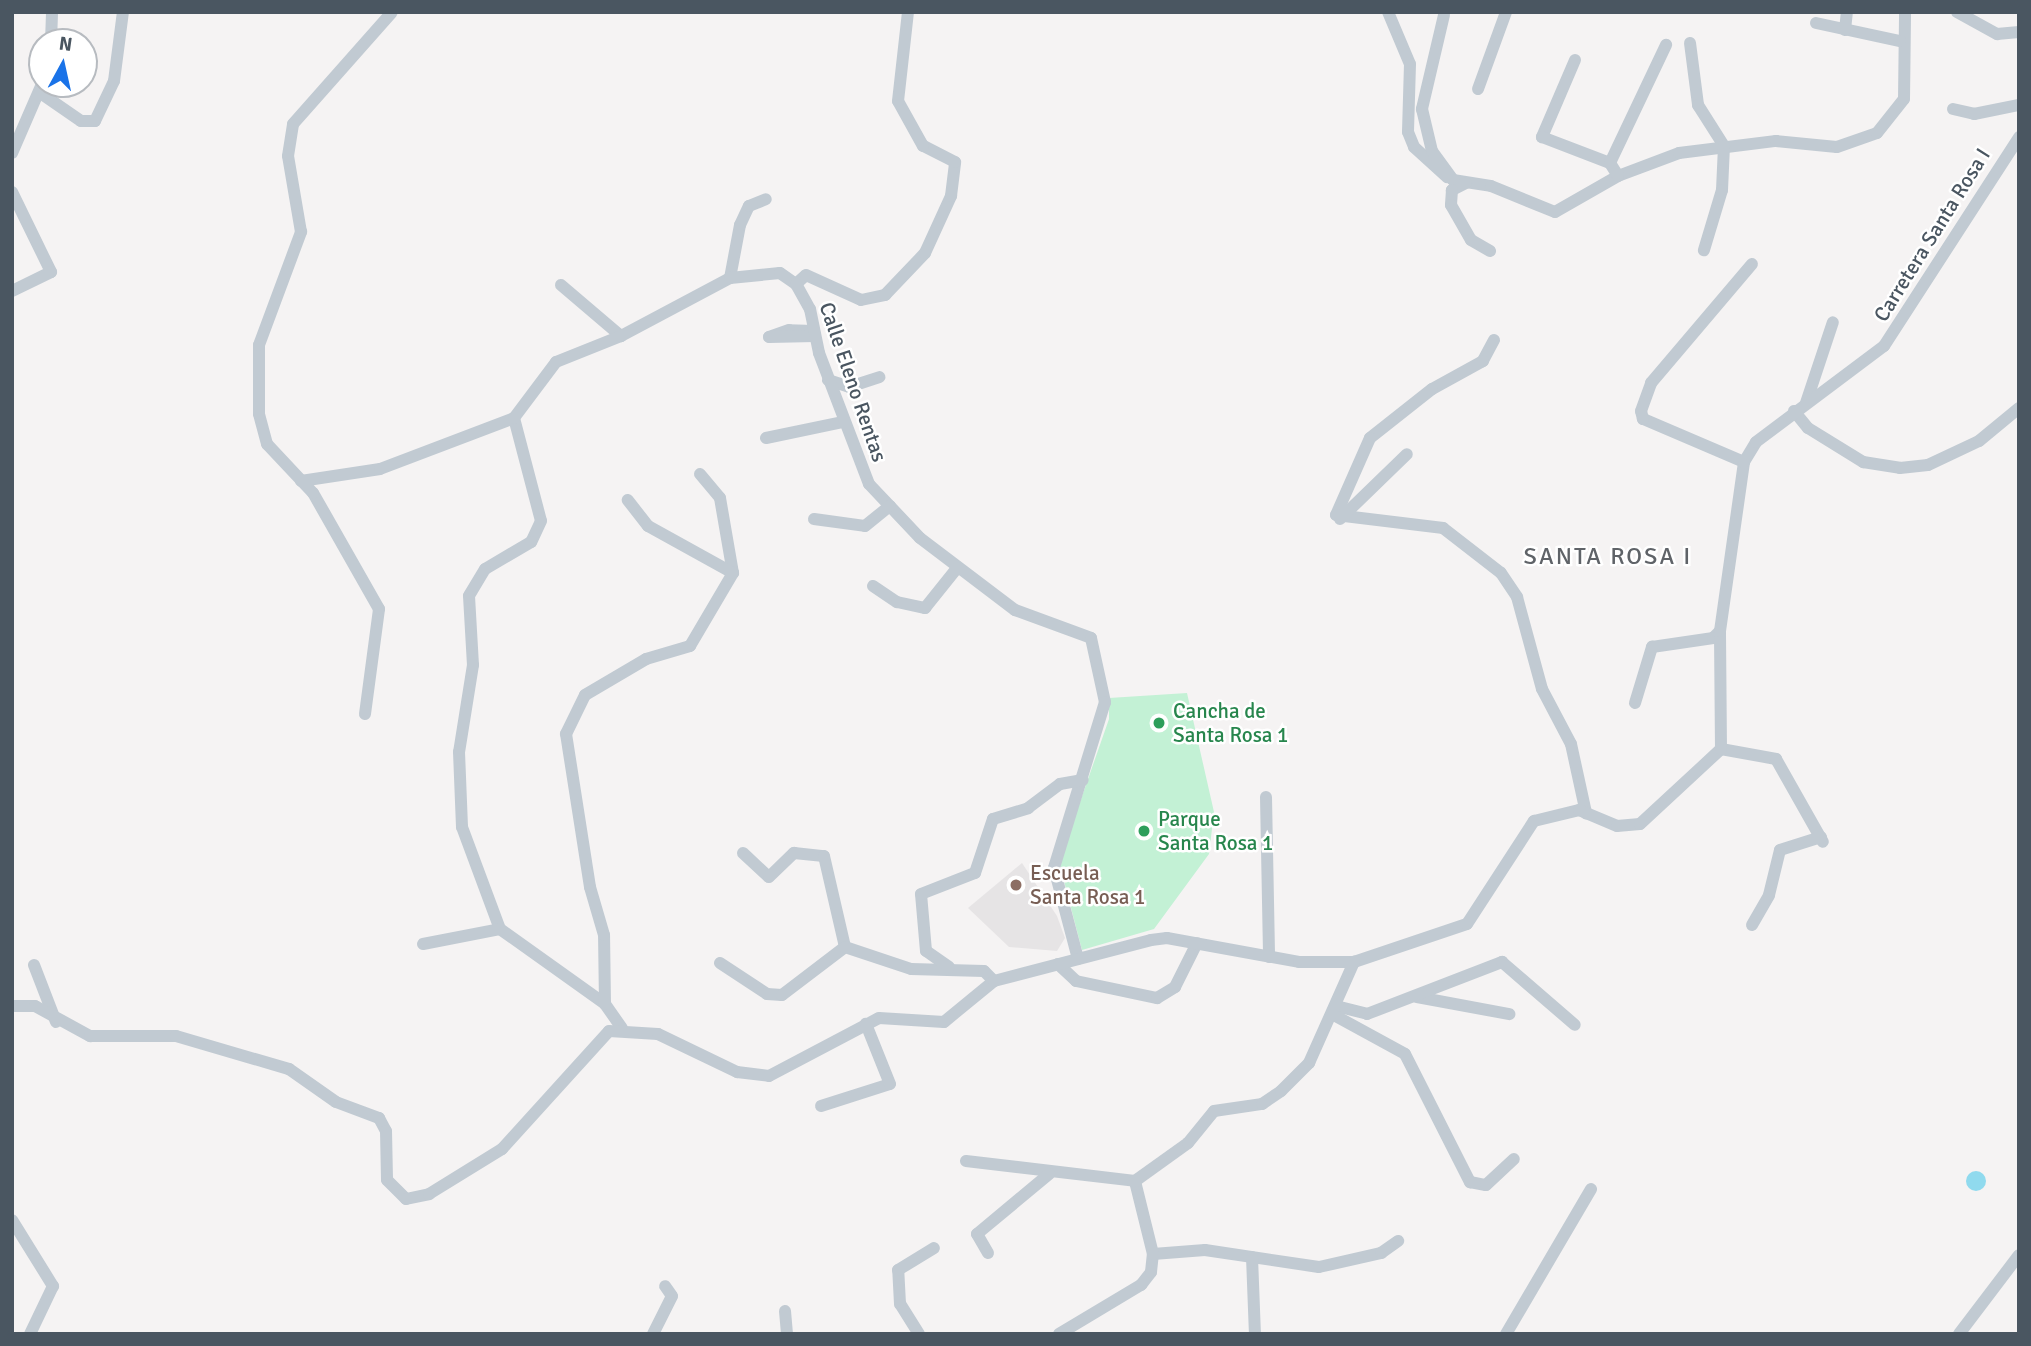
<!DOCTYPE html>
<style>
body{margin:0}
#map{position:relative;width:2031px;height:1346px;overflow:hidden;background:#f5f3f3;font-family:Signika,sans-serif}
div>[style]{position:absolute}
[style*='--x']{left:calc(var(--x)*1px);top:calc(var(--y)*1px);width:calc(var(--w)*1px);rotate:calc(var(--a)*1deg)}
.education>*{inset:0;background:#e6e4e5}
.green>*{inset:0;background:#c3f1d5}
.water>*{inset:0;background:#90daee}
.round{border-radius:50%}
.minor>*{height:12px;margin:-6px;padding:0 6px;transform-origin:6px;border-radius:6px;background:#c1cad2}
.dots>*{width:19px;height:19px;translate:-50% -50%;box-sizing:border-box;border:4px solid #fff;border-radius:50%}
span{translate:-50% -50%;white-space:nowrap;text-align:center;line-height:1.15;-webkit-text-stroke:5px #fff;paint-order:stroke}
.street-label{font-size:21px;color:#4a5661}
.leisure-label{font-size:21px;color:#27864d}
.left{translate:0 -50%;text-align:left}
.education-label{font-size:21px;color:#785e54}
.quarter-label{font-size:24px;color:#5f6368;letter-spacing:2px}
.frame{position:absolute;inset:0;border:14px solid #4a5661;pointer-events:none}
.north{position:absolute;left:28px;top:28px;width:70px;height:70px;box-sizing:border-box;background:#fff;border:2px solid #b7bbc0;border-radius:50%;rotate:8deg;font-size:19px;font-weight:700;line-height:28px;text-align:center;color:#4a5661}
.north::after{content:'';display:block;margin:auto;width:24px;height:32px;background:#1a73e8;clip-path:polygon(50% 0,100% 100%,50% 72%,0 100%)}
</style>
<div id="map">
<div class="education">
<div style="clip-path:polygon(1022px 863px,1057px 916px,1065px 938px,1057px 951px,1009px 947px,968px 908px)"></div>
</div>
<div class="green">
<div style="clip-path:polygon(1187px 693px,1214px 812px,1209px 854px,1154px 929px,1082px 950px,1059px 862px,1109px 719px,1109px 698px)"></div>
</div>
<div class="water">
<div class="round" style="left:1966px;top:1171px;width:20px;height:20px"></div>
</div>
<div class="minor">
<div style="--x:1388;--y:12;--w:56;--a:67.1"></div>
<div style="--x:1410;--y:64;--w:68;--a:91.7"></div>
<div style="--x:1408;--y:132;--w:16;--a:68"></div>
<div style="--x:1414;--y:147;--w:45;--a:42.3"></div>
<div style="--x:1957;--y:12;--w:46;--a:28.8"></div>
<div style="--x:1997;--y:34;--w:22;--a:-5"></div>
<div style="--x:1444;--y:15;--w:97;--a:103.2"></div>
<div style="--x:1422;--y:109;--w:43;--a:76.6"></div>
<div style="--x:1432;--y:151;--w:36;--a:54"></div>
<div style="--x:1453;--y:180;--w:38;--a:9"></div>
<div style="--x:1491;--y:186;--w:69;--a:22.1"></div>
<div style="--x:1555;--y:212;--w:73;--a:-29.7"></div>
<div style="--x:1618;--y:176;--w:65;--a:-20.7"></div>
<div style="--x:1679;--y:153;--w:98;--a:-7.1"></div>
<div style="--x:1776;--y:141;--w:61;--a:5.6"></div>
<div style="--x:1837;--y:147;--w:42;--a:-19.3"></div>
<div style="--x:1877;--y:133;--w:43;--a:-51.5"></div>
<div style="--x:1904;--y:99;--w:87;--a:-89.3"></div>
<div style="--x:1816;--y:23;--w:86;--a:12.1"></div>
<div style="--x:1845;--y:30;--w:18;--a:-84"></div>
<div style="--x:51;--y:42;--w:30;--a:-88"></div>
<div style="--x:1690;--y:43;--w:63;--a:82.6"></div>
<div style="--x:1698;--y:105;--w:49;--a:57.6"></div>
<div style="--x:1724;--y:146;--w:44;--a:92.6"></div>
<div style="--x:1722;--y:190;--w:63;--a:106.7"></div>
<div style="--x:1575;--y:60;--w:84;--a:113.2"></div>
<div style="--x:1542;--y:137;--w:73;--a:20.9"></div>
<div style="--x:1610;--y:163;--w:15;--a:58"></div>
<div style="--x:1478;--y:89;--w:82;--a:-70"></div>
<div style="--x:39;--y:92;--w:51;--a:34.6"></div>
<div style="--x:81;--y:121;--w:14;--a:0"></div>
<div style="--x:95;--y:121;--w:44;--a:-64.6"></div>
<div style="--x:114;--y:81;--w:70;--a:-82.6"></div>
<div style="--x:1953;--y:109;--w:22;--a:13"></div>
<div style="--x:1974;--y:114;--w:46;--a:-11.3"></div>
<div style="--x:12;--y:153;--w:75;--a:-66.5"></div>
<div style="--x:1610;--y:163;--w:131;--a:-64.6"></div>
<div style="--x:1466;--y:183;--w:16;--a:153"></div>
<div style="--x:1452;--y:190;--w:15;--a:94"></div>
<div style="--x:1451;--y:205;--w:40;--a:60.3"></div>
<div style="--x:1471;--y:240;--w:22;--a:30"></div>
<div style="--x:12;--y:192;--w:89;--a:64"></div>
<div style="--x:51;--y:272;--w:43;--a:154"></div>
<div style="--x:730;--y:278;--w:54;--a:-79.3"></div>
<div style="--x:740;--y:225;--w:21;--a:-65"></div>
<div style="--x:749;--y:206;--w:18;--a:-22"></div>
<div style="--x:796;--y:284;--w:13;--a:-42"></div>
<div style="--x:806;--y:275;--w:60;--a:24.4"></div>
<div style="--x:861;--y:300;--w:25;--a:-12"></div>
<div style="--x:885;--y:295;--w:58;--a:-46.4"></div>
<div style="--x:925;--y:253;--w:63;--a:-65.5"></div>
<div style="--x:951;--y:196;--w:34;--a:-83"></div>
<div style="--x:955;--y:162;--w:36;--a:-153"></div>
<div style="--x:923;--y:146;--w:51;--a:-119.1"></div>
<div style="--x:898;--y:101;--w:90;--a:-83.6"></div>
<div style="--x:561;--y:285;--w:79;--a:40.4"></div>
<div style="--x:814;--y:331;--w:25;--a:-178"></div>
<div style="--x:789;--y:330;--w:21;--a:161"></div>
<div style="--x:769;--y:337;--w:46;--a:-1.2"></div>
<div style="--x:1494;--y:340;--w:24;--a:118"></div>
<div style="--x:1483;--y:361;--w:58;--a:151.2"></div>
<div style="--x:1432;--y:389;--w:79;--a:141.7"></div>
<div style="--x:1370;--y:438;--w:84;--a:113.8"></div>
<div style="--x:1336;--y:515;--w:108;--a:6.9"></div>
<div style="--x:1443;--y:528;--w:73;--a:37.8"></div>
<div style="--x:1501;--y:573;--w:29;--a:56"></div>
<div style="--x:1517;--y:597;--w:95;--a:74.8"></div>
<div style="--x:1542;--y:689;--w:62;--a:62.2"></div>
<div style="--x:1571;--y:744;--w:71;--a:77.7"></div>
<div style="--x:828;--y:380;--w:22;--a:18"></div>
<div style="--x:849;--y:387;--w:32;--a:-18"></div>
<div style="--x:1806;--y:403;--w:85;--a:-71.6"></div>
<div style="--x:1794;--y:411;--w:22;--a:51"></div>
<div style="--x:1808;--y:428;--w:65;--a:31.7"></div>
<div style="--x:1863;--y:462;--w:37;--a:9"></div>
<div style="--x:1900;--y:468;--w:28;--a:-6"></div>
<div style="--x:1928;--y:465;--w:56;--a:-25.2"></div>
<div style="--x:1979;--y:441;--w:52;--a:-39.5"></div>
<div style="--x:514;--y:418;--w:106;--a:75.3"></div>
<div style="--x:541;--y:521;--w:23;--a:115"></div>
<div style="--x:531;--y:542;--w:53;--a:149.6"></div>
<div style="--x:485;--y:569;--w:31;--a:121"></div>
<div style="--x:469;--y:596;--w:69;--a:86.7"></div>
<div style="--x:473;--y:665;--w:88;--a:99.1"></div>
<div style="--x:459;--y:752;--w:75;--a:87.7"></div>
<div style="--x:462;--y:827;--w:109;--a:69.6"></div>
<div style="--x:500;--y:929;--w:129;--a:35.5"></div>
<div style="--x:605;--y:1004;--w:29;--a:55"></div>
<div style="--x:766;--y:438;--w:79;--a:-11.7"></div>
<div style="--x:1744;--y:462;--w:110;--a:-156.9"></div>
<div style="--x:1643;--y:419;--w:8;--a:-104"></div>
<div style="--x:1641;--y:411;--w:30;--a:-70"></div>
<div style="--x:1651;--y:383;--w:156;--a:-49.7"></div>
<div style="--x:700;--y:474;--w:31;--a:50"></div>
<div style="--x:720;--y:498;--w:76;--a:80.2"></div>
<div style="--x:301;--y:481;--w:80;--a:-8.6"></div>
<div style="--x:380;--y:469;--w:143;--a:-20.8"></div>
<div style="--x:514;--y:418;--w:70;--a:-53.1"></div>
<div style="--x:556;--y:362;--w:70;--a:-21.8"></div>
<div style="--x:621;--y:336;--w:123;--a:-28"></div>
<div style="--x:730;--y:278;--w:50;--a:-5.7"></div>
<div style="--x:780;--y:273;--w:19;--a:35"></div>
<div style="--x:796;--y:284;--w:29;--a:61"></div>
<div style="--x:810;--y:309;--w:45;--a:78.4"></div>
<div style="--x:819;--y:353;--w:140;--a:69.1"></div>
<div style="--x:869;--y:484;--w:74;--a:46.6"></div>
<div style="--x:920;--y:538;--w:119;--a:37.2"></div>
<div style="--x:1015;--y:610;--w:81;--a:20.2"></div>
<div style="--x:1091;--y:638;--w:66;--a:77.7"></div>
<div style="--x:1105;--y:702;--w:174;--a:107.1"></div>
<div style="--x:1054;--y:868;--w:94;--a:75.2"></div>
<div style="--x:814;--y:519;--w:51;--a:7.8"></div>
<div style="--x:865;--y:526;--w:32;--a:-39"></div>
<div style="--x:1340;--y:519;--w:93;--a:-44.1"></div>
<div style="--x:873;--y:586;--w:29;--a:34"></div>
<div style="--x:897;--y:602;--w:29;--a:12"></div>
<div style="--x:925;--y:608;--w:51;--a:-51.3"></div>
<div style="--x:1635;--y:703;--w:59;--a:-73.1"></div>
<div style="--x:1652;--y:647;--w:62;--a:-8.4"></div>
<div style="--x:1713;--y:638;--w:10;--a:-45"></div>
<div style="--x:365;--y:714;--w:106;--a:-82.4"></div>
<div style="--x:379;--y:609;--w:133;--a:-119.6"></div>
<div style="--x:313;--y:493;--w:67;--a:-133.2"></div>
<div style="--x:267;--y:444;--w:31;--a:-105"></div>
<div style="--x:259;--y:414;--w:69;--a:-90"></div>
<div style="--x:259;--y:345;--w:121;--a:-69.6"></div>
<div style="--x:301;--y:232;--w:77;--a:-99.7"></div>
<div style="--x:288;--y:156;--w:32;--a:-81"></div>
<div style="--x:293;--y:124;--w:149;--a:-48.5"></div>
<div style="--x:1721;--y:749;--w:56;--a:10.3"></div>
<div style="--x:1776;--y:759;--w:95;--a:60.5"></div>
<div style="--x:1266;--y:797;--w:160;--a:88.9"></div>
<div style="--x:743;--y:853;--w:35;--a:43"></div>
<div style="--x:769;--y:877;--w:35;--a:-44"></div>
<div style="--x:794;--y:853;--w:30;--a:6"></div>
<div style="--x:824;--y:856;--w:93;--a:77"></div>
<div style="--x:1752;--y:925;--w:34;--a:-60"></div>
<div style="--x:1769;--y:895;--w:46;--a:-76.3"></div>
<div style="--x:1780;--y:850;--w:43;--a:-17.6"></div>
<div style="--x:423;--y:944;--w:78;--a:-11"></div>
<div style="--x:720;--y:963;--w:56;--a:33.4"></div>
<div style="--x:767;--y:994;--w:15;--a:4"></div>
<div style="--x:782;--y:995;--w:79;--a:-37.3"></div>
<div style="--x:845;--y:947;--w:70;--a:18.4"></div>
<div style="--x:911;--y:969;--w:73;--a:1.6"></div>
<div style="--x:984;--y:971;--w:14;--a:45"></div>
<div style="--x:1058;--y:964;--w:25;--a:43"></div>
<div style="--x:1076;--y:981;--w:83;--a:11.9"></div>
<div style="--x:1157;--y:998;--w:21;--a:-31"></div>
<div style="--x:1175;--y:987;--w:49;--a:-63.4"></div>
<div style="--x:34;--y:965;--w:61;--a:68.9"></div>
<div style="--x:949;--y:967;--w:28;--a:-145"></div>
<div style="--x:926;--y:951;--w:57;--a:-95"></div>
<div style="--x:921;--y:894;--w:58;--a:-21.3"></div>
<div style="--x:975;--y:873;--w:57;--a:-71.6"></div>
<div style="--x:993;--y:819;--w:37;--a:-17"></div>
<div style="--x:1028;--y:808;--w:40;--a:-37"></div>
<div style="--x:1060;--y:784;--w:23;--a:-10"></div>
<div style="--x:1417;--y:997;--w:94;--a:10.5"></div>
<div style="--x:605;--y:1004;--w:69;--a:-90.8"></div>
<div style="--x:604;--y:935;--w:50;--a:-106.3"></div>
<div style="--x:590;--y:887;--w:155;--a:-98.9"></div>
<div style="--x:566;--y:734;--w:43;--a:-64"></div>
<div style="--x:585;--y:695;--w:71;--a:-30.5"></div>
<div style="--x:646;--y:659;--w:46;--a:-16.5"></div>
<div style="--x:690;--y:646;--w:85;--a:-59.5"></div>
<div style="--x:733;--y:573;--w:97;--a:-151.1"></div>
<div style="--x:648;--y:526;--w:33;--a:-128"></div>
<div style="--x:12;--y:1006;--w:23;--a:0"></div>
<div style="--x:35;--y:1006;--w:63;--a:28.6"></div>
<div style="--x:90;--y:1036;--w:86;--a:0"></div>
<div style="--x:176;--y:1036;--w:118;--a:16.3"></div>
<div style="--x:289;--y:1069;--w:57;--a:35.1"></div>
<div style="--x:336;--y:1102;--w:46;--a:20.4"></div>
<div style="--x:379;--y:1118;--w:15;--a:62"></div>
<div style="--x:386;--y:1131;--w:49;--a:88.8"></div>
<div style="--x:387;--y:1180;--w:27;--a:45"></div>
<div style="--x:406;--y:1199;--w:24;--a:-12"></div>
<div style="--x:429;--y:1194;--w:86;--a:-31.7"></div>
<div style="--x:502;--y:1149;--w:159;--a:-47.8"></div>
<div style="--x:609;--y:1031;--w:49;--a:3.5"></div>
<div style="--x:658;--y:1034;--w:88;--a:25.7"></div>
<div style="--x:737;--y:1072;--w:32;--a:7"></div>
<div style="--x:769;--y:1076;--w:124;--a:-27.8"></div>
<div style="--x:879;--y:1018;--w:65;--a:3.5"></div>
<div style="--x:944;--y:1022;--w:65;--a:-39.4"></div>
<div style="--x:994;--y:981;--w:162;--a:-14.6"></div>
<div style="--x:1151;--y:940;--w:16;--a:-7"></div>
<div style="--x:1167;--y:938;--w:134;--a:10.3"></div>
<div style="--x:1299;--y:962;--w:55;--a:0"></div>
<div style="--x:1354;--y:962;--w:119;--a:-18.6"></div>
<div style="--x:1467;--y:924;--w:123;--a:-57"></div>
<div style="--x:1534;--y:821;--w:46;--a:-13.7"></div>
<div style="--x:1579;--y:810;--w:41;--a:22.8"></div>
<div style="--x:1617;--y:826;--w:23;--a:-5"></div>
<div style="--x:1640;--y:824;--w:110;--a:-42.8"></div>
<div style="--x:1721;--y:749;--w:118;--a:-90.5"></div>
<div style="--x:1720;--y:631;--w:171;--a:-81.9"></div>
<div style="--x:1744;--y:462;--w:23;--a:-59"></div>
<div style="--x:1756;--y:442;--w:160;--a:-36.9"></div>
<div style="--x:1884;--y:346;--w:249;--a:-57.1"></div>
<div style="--x:1336;--y:1006;--w:32;--a:14"></div>
<div style="--x:1367;--y:1014;--w:145;--a:-21.1"></div>
<div style="--x:1502;--y:962;--w:96;--a:40.8"></div>
<div style="--x:1332;--y:1014;--w:83;--a:28.7"></div>
<div style="--x:1405;--y:1054;--w:144;--a:63.1"></div>
<div style="--x:1470;--y:1182;--w:16;--a:11"></div>
<div style="--x:1486;--y:1185;--w:38;--a:-43"></div>
<div style="--x:821;--y:1106;--w:72;--a:-17.7"></div>
<div style="--x:890;--y:1084;--w:65;--a:-111.8"></div>
<div style="--x:966;--y:1161;--w:170;--a:6.7"></div>
<div style="--x:12;--y:1220;--w:78;--a:58.2"></div>
<div style="--x:53;--y:1286;--w:53;--a:115.6"></div>
<div style="--x:988;--y:1253;--w:22;--a:-120"></div>
<div style="--x:977;--y:1234;--w:94;--a:-39.8"></div>
<div style="--x:1153;--y:1254;--w:52;--a:-4.4"></div>
<div style="--x:1205;--y:1250;--w:115;--a:8.5"></div>
<div style="--x:1319;--y:1267;--w:64;--a:-12.7"></div>
<div style="--x:1381;--y:1253;--w:21;--a:-35"></div>
<div style="--x:1252;--y:1257;--w:77;--a:87.8"></div>
<div style="--x:785;--y:1311;--w:23;--a:85"></div>
<div style="--x:653;--y:1334;--w:42;--a:-63.4"></div>
<div style="--x:672;--y:1296;--w:12;--a:-125"></div>
<div style="--x:919;--y:1334;--w:36;--a:-122"></div>
<div style="--x:900;--y:1304;--w:34;--a:-93"></div>
<div style="--x:898;--y:1270;--w:42;--a:-31.4"></div>
<div style="--x:1059;--y:1334;--w:96;--a:-30.9"></div>
<div style="--x:1141;--y:1285;--w:16;--a:-52"></div>
<div style="--x:1151;--y:1272;--w:18;--a:-84"></div>
<div style="--x:1153;--y:1254;--w:75;--a:-103.9"></div>
<div style="--x:1135;--y:1181;--w:65;--a:-35.6"></div>
<div style="--x:1188;--y:1143;--w:41;--a:-50.9"></div>
<div style="--x:1214;--y:1111;--w:49;--a:-8.3"></div>
<div style="--x:1262;--y:1104;--w:23;--a:-34"></div>
<div style="--x:1281;--y:1091;--w:40;--a:-45"></div>
<div style="--x:1309;--y:1063;--w:111;--a:-66"></div>
<div style="--x:1506;--y:1334;--w:168;--a:-59.6"></div>
<div style="--x:1959;--y:1334;--w:99;--a:-52.8"></div>
</div>
<div class="dots">
<div style="left:1159px;top:723px;background:#2e9e5b"></div>
<div style="left:1144px;top:831px;background:#2e9e5b"></div>
<div style="left:1016px;top:885px;background:#8d6e63"></div>
</div>
<div class="street-label">
<span style="left:1932px;top:235px;rotate:-58deg">Carretera Santa Rosa I</span>
<span style="left:853px;top:382px;rotate:71deg">Calle Eleno Rentas</span>
</div>
<div class="leisure-label">
<span class="left" style="left:1173px;top:723px">Cancha de<br>Santa Rosa 1</span>
<span class="left" style="left:1158px;top:831px">Parque<br>Santa Rosa 1</span>
</div>
<div class="education-label">
<span class="left" style="left:1030px;top:885px">Escuela<br>Santa Rosa 1</span>
</div>
<div class="quarter-label">
<span style="left:1608px;top:557px">SANTA ROSA I</span>
</div>
<div class="frame"></div>
<div class="north">N</div>
</div>
